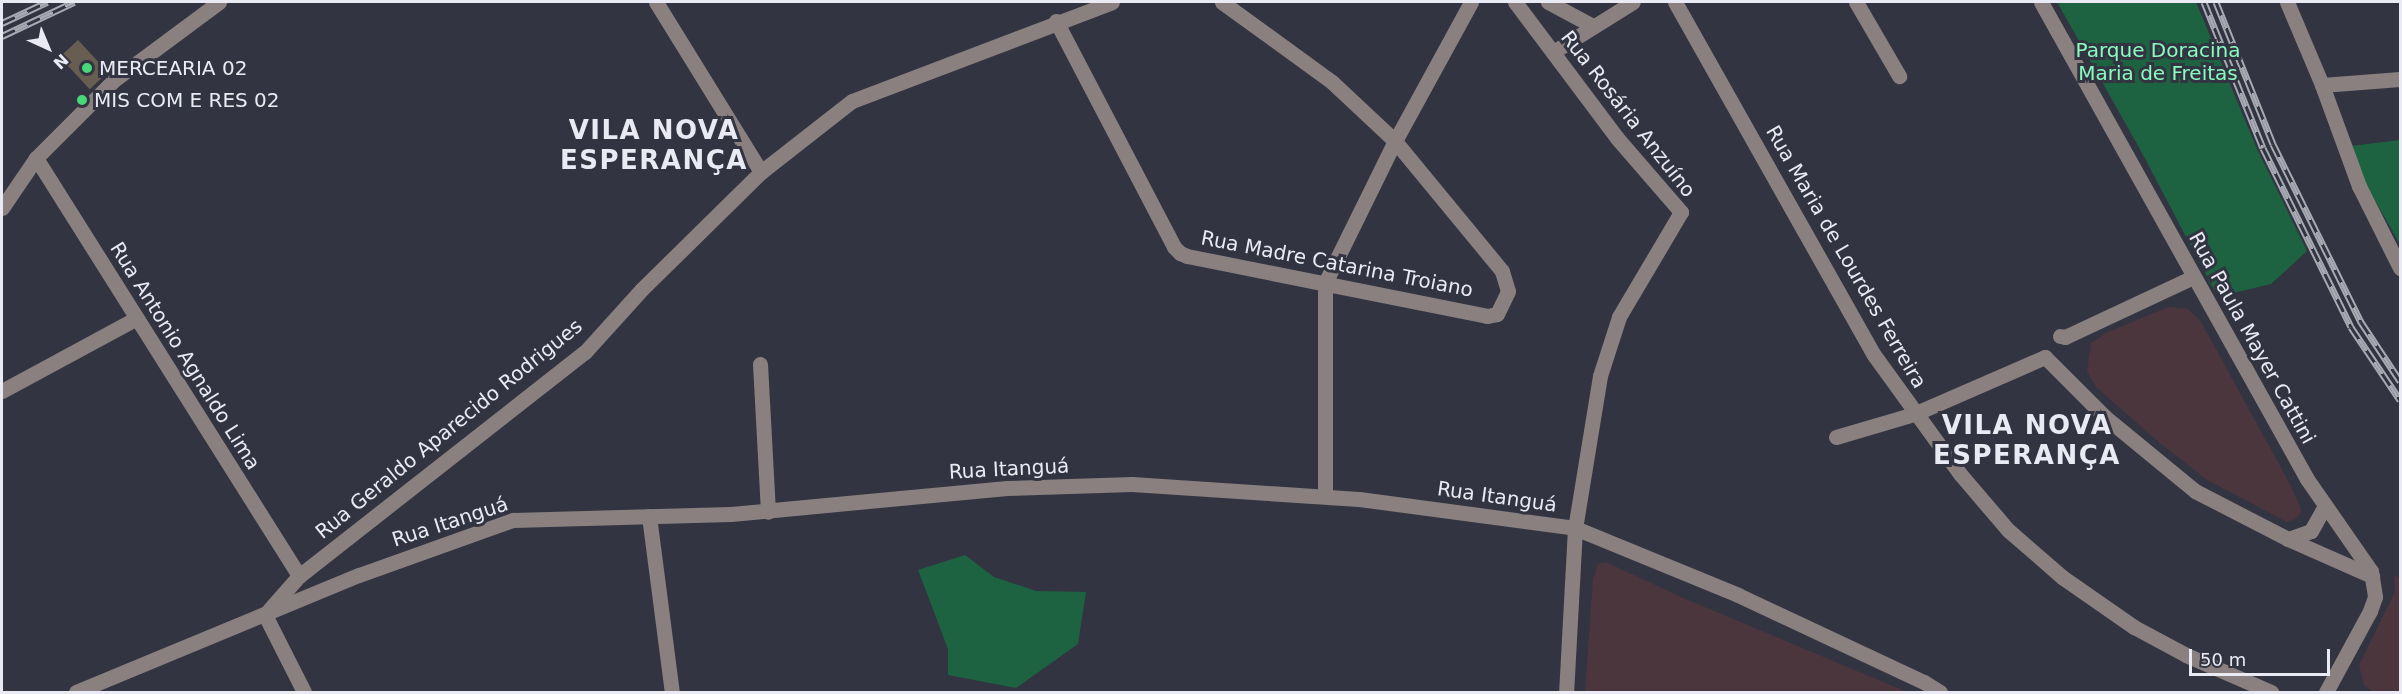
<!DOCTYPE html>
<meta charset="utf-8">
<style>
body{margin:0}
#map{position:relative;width:2402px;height:694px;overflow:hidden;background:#323441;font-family:"DejaVu Sans",sans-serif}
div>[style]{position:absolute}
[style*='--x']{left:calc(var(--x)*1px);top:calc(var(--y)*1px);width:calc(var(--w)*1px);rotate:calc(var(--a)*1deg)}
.education>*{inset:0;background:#4a363c}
.green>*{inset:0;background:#1d6342}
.building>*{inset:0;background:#675d50;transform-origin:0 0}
.minor>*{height:15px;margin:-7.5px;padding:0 7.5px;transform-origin:7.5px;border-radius:7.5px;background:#89807f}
.rail>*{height:7px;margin-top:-3.5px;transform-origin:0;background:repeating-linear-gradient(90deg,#323441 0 14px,#a7a9b3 0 28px);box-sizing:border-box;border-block:2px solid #a7a9b3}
.dots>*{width:16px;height:16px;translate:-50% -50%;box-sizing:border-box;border:3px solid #323441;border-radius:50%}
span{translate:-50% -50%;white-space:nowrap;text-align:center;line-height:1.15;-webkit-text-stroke:6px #323441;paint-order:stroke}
.park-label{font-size:20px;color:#89fbbf}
.poi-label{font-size:20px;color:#e9eaf3}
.left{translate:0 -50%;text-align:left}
.street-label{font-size:20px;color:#e9eaf3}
.district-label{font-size:26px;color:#e9eaf3;font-weight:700;letter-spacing:1.5px}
.frame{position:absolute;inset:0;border:3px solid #e9eaf3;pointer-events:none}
.north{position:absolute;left:18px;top:18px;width:60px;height:60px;-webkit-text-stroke:4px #323441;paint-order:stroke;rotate:136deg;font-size:16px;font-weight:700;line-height:24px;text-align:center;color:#e9eaf3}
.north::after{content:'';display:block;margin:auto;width:21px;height:27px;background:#e9eaf3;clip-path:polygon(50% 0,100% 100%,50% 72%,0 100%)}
.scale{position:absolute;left:2189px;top:649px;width:141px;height:27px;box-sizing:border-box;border:3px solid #e9eaf3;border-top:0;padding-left:8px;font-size:18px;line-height:21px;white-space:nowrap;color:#e9eaf3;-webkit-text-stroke:4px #323441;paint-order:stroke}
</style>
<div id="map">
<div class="education">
<div style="clip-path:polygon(2168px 307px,2188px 309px,2200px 320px,2291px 486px,2302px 511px,2295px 519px,2287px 522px,2207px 480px,2155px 439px,2096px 387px,2087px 371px,2091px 343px,2106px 333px)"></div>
<div style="clip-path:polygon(1606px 562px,1681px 597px,1907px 692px,1585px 692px,1593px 579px,1598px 564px)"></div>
<div style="clip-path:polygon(2394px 575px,2400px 578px,2400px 692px,2373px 692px,2364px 685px,2359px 665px,2395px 592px)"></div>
</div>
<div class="green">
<div style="clip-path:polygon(2057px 2px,2196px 2px,2257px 149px,2307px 251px,2271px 284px,2229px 294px,2214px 290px,2141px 151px)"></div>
<div style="clip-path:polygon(2400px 140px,2400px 244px,2366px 185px,2351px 146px)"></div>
<div style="clip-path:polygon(965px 555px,994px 577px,1036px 591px,1086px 592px,1078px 644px,1016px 688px,948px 675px,948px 649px,918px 570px)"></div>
</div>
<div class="building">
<div style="left:78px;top:40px;width:44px;height:25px;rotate:47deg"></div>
</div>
<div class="minor">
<div style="--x:656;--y:2;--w:200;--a:58.3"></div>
<div style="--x:1515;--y:2;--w:170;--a:53.1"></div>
<div style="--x:1617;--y:138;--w:98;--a:49.1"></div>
<div style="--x:1681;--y:212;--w:122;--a:120.6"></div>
<div style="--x:1619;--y:317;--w:62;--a:107.9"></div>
<div style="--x:1600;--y:376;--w:154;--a:99.3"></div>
<div style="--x:1575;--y:528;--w:164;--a:93.1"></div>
<div style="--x:1548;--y:2;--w:51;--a:28.1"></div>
<div style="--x:1675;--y:2;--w:405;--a:60.6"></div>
<div style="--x:1874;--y:355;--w:148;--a:54.1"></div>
<div style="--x:1961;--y:475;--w:72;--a:49.5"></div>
<div style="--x:2008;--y:530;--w:72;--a:41"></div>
<div style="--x:2062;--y:577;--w:88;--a:34.8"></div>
<div style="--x:2134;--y:627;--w:59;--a:28.3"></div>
<div style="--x:2186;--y:655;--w:93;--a:23.5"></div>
<div style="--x:1856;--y:2;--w:86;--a:59.8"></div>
<div style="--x:2041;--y:2;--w:546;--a:60.85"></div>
<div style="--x:2307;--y:479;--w:112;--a:55.2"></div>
<div style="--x:2371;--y:571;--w:26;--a:81"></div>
<div style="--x:2375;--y:597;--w:15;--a:110"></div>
<div style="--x:2370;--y:611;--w:92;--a:118.5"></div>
<div style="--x:2287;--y:2;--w:90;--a:67.1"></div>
<div style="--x:2322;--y:85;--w:108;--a:69.9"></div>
<div style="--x:2359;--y:186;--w:92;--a:63.4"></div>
<div style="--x:1056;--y:21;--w:255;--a:62.4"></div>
<div style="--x:1174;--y:247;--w:8;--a:45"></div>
<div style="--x:1180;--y:253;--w:8;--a:23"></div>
<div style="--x:1187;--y:256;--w:306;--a:11.3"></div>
<div style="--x:1487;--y:316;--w:10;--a:-11"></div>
<div style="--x:1497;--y:314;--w:25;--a:-64"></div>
<div style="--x:1508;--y:291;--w:21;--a:-107"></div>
<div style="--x:1502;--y:271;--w:168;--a:-129.5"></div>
<div style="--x:1395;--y:141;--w:86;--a:-136.9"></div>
<div style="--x:1332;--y:82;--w:136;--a:-144"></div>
<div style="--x:1553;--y:52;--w:94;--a:-32"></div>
<div style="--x:2322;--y:85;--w:78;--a:-4.4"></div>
<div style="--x:36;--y:158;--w:494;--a:57.8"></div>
<div style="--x:2;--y:208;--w:60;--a:-55.8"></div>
<div style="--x:36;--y:158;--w:110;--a:-45"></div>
<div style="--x:114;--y:80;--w:131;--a:-36.6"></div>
<div style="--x:2060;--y:336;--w:5;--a:11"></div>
<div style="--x:2065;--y:337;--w:141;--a:-25.1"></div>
<div style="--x:760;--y:364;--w:148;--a:86.9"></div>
<div style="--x:2;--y:391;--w:151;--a:-28.4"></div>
<div style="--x:1836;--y:437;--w:81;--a:-16.4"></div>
<div style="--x:1914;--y:414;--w:143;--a:-23.5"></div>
<div style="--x:2045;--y:357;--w:85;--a:45"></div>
<div style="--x:2105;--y:417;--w:117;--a:39.4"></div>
<div style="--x:2195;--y:491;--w:105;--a:27.3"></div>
<div style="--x:2288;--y:539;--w:92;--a:23.8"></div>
<div style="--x:1325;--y:496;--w:213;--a:-90"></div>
<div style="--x:1325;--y:283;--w:158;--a:-63.8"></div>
<div style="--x:1395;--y:141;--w:158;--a:-61.3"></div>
<div style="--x:649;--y:516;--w:177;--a:82.6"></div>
<div style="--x:2288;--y:539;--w:24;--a:-19"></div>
<div style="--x:2311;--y:531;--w:29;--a:-61"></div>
<div style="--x:269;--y:610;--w:45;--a:-48.6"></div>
<div style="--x:299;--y:576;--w:363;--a:-38.1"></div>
<div style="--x:585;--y:352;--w:85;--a:-47.9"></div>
<div style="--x:642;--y:289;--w:167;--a:-44.5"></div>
<div style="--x:761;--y:172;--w:115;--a:-38"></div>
<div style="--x:852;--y:101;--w:278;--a:-20.8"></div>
<div style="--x:265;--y:615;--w:86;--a:63.1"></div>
<div style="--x:76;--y:692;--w:306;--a:-22.5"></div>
<div style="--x:359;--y:575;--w:164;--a:-19.7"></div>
<div style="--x:513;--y:520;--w:218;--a:-1.6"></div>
<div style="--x:731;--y:514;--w:277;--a:-5.4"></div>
<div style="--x:1007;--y:488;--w:125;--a:-1.8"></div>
<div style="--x:1132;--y:484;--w:227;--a:3.8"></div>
<div style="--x:1359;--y:499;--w:218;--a:7.6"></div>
<div style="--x:1575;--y:528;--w:176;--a:22.3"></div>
<div style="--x:1738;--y:595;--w:205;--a:25.1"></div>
<div style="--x:1924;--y:682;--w:19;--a:32"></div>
</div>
<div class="rail">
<div style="--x:2204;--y:2;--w:157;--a:68"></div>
<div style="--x:2263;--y:148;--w:199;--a:63.8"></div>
<div style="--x:2351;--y:327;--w:88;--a:56.1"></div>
<div style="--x:2216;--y:2;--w:153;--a:68.1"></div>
<div style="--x:2273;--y:144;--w:199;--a:63.7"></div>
<div style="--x:2361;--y:322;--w:71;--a:56.5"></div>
<div style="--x:2;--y:23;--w:50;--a:-25"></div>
<div style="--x:2;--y:36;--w:80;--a:-25.3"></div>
</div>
<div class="dots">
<div style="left:87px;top:68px;background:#48d779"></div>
<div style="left:82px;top:100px;background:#48d779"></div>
</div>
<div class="park-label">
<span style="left:2158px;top:62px">Parque Doracina<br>Maria de Freitas</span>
</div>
<div class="poi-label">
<span class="left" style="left:99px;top:68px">MERCEARIA 02</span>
<span class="left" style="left:94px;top:100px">MIS COM E RES 02</span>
</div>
<div class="street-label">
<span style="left:1628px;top:114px;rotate:52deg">Rua Rosária Anzuíno</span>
<span style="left:1846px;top:257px;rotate:60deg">Rua Maria de Lourdes Ferreira</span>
<span style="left:1337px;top:264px;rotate:11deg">Rua Madre Catarina Troiano</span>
<span style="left:2252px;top:338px;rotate:61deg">Rua Paula Mayer Cattini</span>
<span style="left:185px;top:356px;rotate:58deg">Rua Antonio Agnaldo Lima</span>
<span style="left:449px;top:429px;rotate:-39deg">Rua Geraldo Aparecido Rodrigues</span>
<span style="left:1009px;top:469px;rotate:-3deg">Rua Itanguá</span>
<span style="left:1497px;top:497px;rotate:8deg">Rua Itanguá</span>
<span style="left:450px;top:522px;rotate:-18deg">Rua Itanguá</span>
</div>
<div class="district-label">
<span style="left:654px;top:146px">VILA NOVA<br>ESPERANÇA</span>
<span style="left:2027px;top:441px">VILA NOVA<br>ESPERANÇA</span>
</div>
<div class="frame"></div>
<div class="north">N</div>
<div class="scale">50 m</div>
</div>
